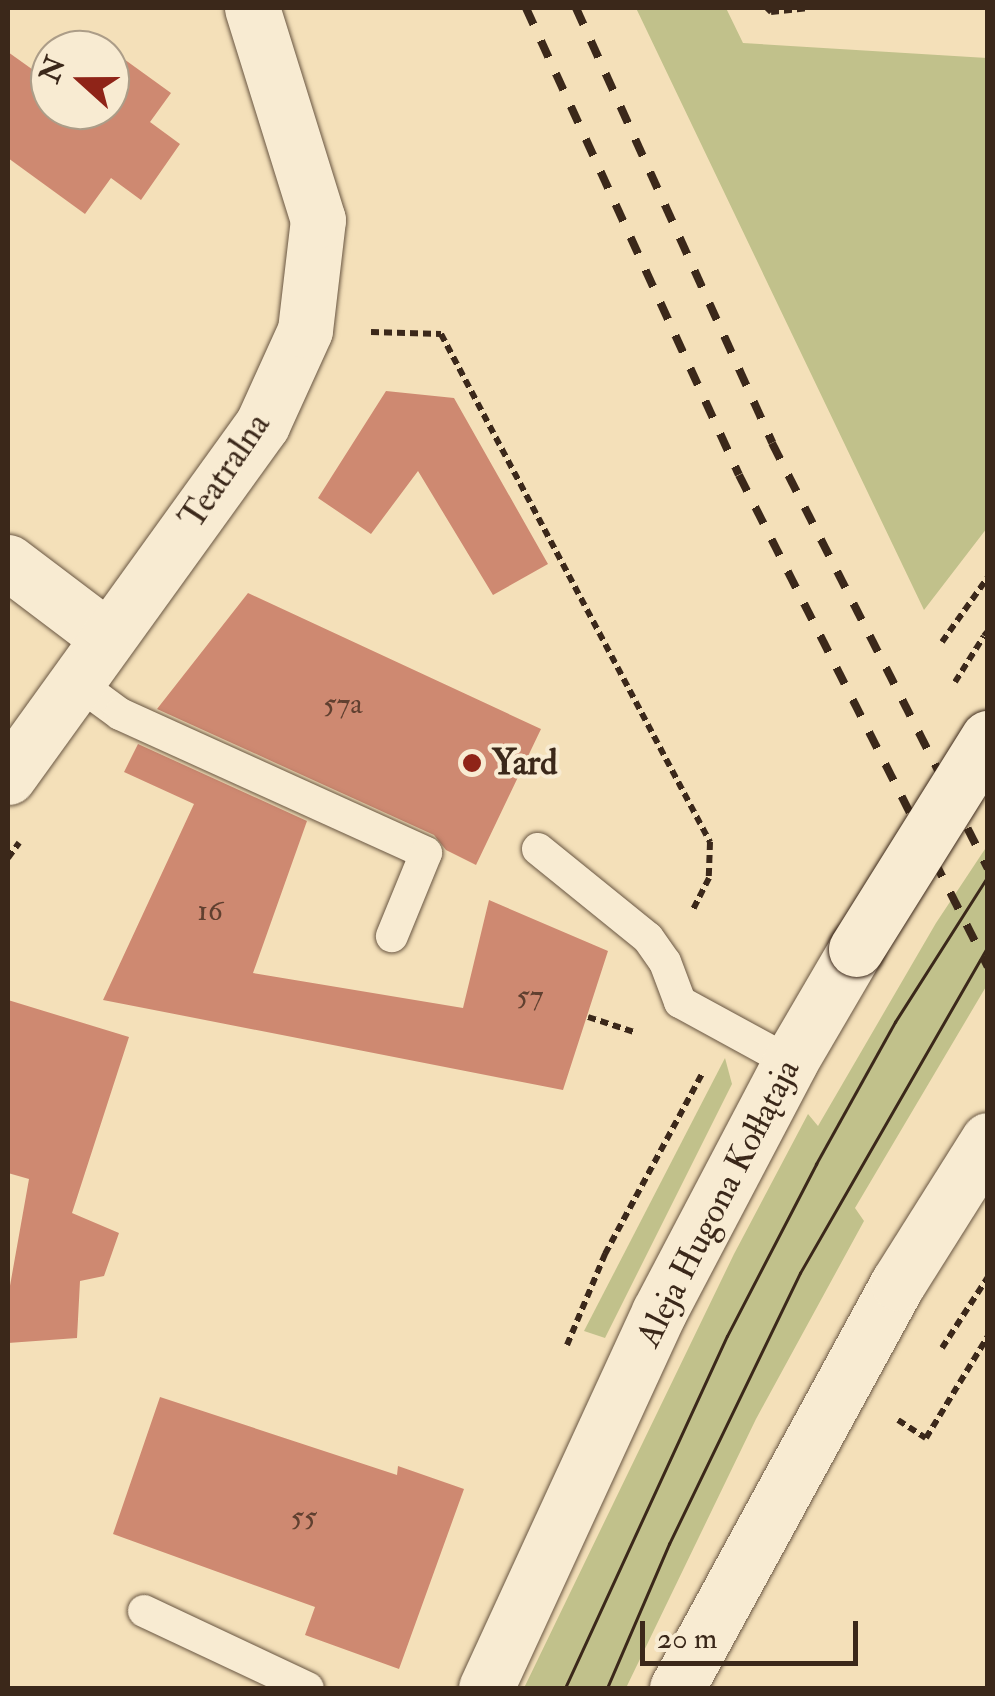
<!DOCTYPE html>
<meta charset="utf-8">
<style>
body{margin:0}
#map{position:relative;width:995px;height:1696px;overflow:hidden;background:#f4e0b9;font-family:"IM FELL Double Pica",serif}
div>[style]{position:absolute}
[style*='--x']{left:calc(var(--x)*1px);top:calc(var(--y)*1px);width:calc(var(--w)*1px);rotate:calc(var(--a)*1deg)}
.green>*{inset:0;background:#c1c18b}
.building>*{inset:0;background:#ce8971}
.path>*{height:6px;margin-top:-3px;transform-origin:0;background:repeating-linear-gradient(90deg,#3b281a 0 8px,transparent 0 13px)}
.roads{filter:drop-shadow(0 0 2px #695642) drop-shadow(0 0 2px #695642)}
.lane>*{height:32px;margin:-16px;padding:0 16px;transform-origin:16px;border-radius:16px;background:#f8ebd2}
.street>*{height:55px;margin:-27.5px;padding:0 27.5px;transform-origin:27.5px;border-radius:27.5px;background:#f8ebd2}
.secondary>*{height:55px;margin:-27.5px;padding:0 27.5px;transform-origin:27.5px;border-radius:27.5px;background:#f8ebd2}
.tram>*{height:2.5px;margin:-1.25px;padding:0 1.25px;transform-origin:1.25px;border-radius:1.25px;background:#3b281a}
.rail>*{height:8px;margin-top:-4px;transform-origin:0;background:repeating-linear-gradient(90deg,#3b281a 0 18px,transparent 0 36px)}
.path-bridge>*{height:6px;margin-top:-3px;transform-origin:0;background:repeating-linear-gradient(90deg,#3b281a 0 8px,transparent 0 13px)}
.bridges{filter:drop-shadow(0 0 2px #3b281a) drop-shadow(0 0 2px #3b281a)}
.secondary-bridge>*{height:55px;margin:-27.5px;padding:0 27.5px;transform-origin:27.5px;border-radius:27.5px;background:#f8ebd2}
.dots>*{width:28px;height:28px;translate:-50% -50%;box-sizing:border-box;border:5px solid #f8ebd2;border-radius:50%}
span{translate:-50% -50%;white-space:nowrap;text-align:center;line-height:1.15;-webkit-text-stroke:8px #f8ebd2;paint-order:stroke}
.number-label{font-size:30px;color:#604030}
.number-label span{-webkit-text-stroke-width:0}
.street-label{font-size:35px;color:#3b281a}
.poi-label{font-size:35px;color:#3b281a;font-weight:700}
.left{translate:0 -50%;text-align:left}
.frame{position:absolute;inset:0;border:10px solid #3b281a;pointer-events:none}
.north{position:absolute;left:30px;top:30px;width:100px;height:100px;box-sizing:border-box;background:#f8ebd2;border:2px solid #ac9d88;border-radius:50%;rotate:291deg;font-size:28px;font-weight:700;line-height:40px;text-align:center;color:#3b281a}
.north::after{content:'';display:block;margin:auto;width:35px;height:45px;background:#8f2418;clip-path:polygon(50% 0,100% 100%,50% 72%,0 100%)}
.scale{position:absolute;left:640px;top:1621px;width:218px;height:45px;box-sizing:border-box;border:5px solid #3b281a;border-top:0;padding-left:12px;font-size:30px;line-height:35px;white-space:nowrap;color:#3b281a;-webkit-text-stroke:8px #f8ebd2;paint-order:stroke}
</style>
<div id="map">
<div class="green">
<div style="clip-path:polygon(636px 8px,726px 8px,743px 43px,987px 58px,987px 528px,924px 610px)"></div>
<div style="clip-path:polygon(987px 846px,987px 985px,855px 1208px,864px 1221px,756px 1419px,626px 1688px,524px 1688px,734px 1254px,808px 1114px,818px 1126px,936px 923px)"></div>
<div style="clip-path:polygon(725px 1058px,732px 1084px,605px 1338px,584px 1331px)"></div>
</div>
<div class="building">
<div style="clip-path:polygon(8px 52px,50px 82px,50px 110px,110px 110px,110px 64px,117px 54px,171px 93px,150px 122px,180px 144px,141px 200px,111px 178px,85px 214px,8px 158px)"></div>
<div style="clip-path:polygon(386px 391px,454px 398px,548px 564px,493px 595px,418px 471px,371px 534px,318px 498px)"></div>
<div style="clip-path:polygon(248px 593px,541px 729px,476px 865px,446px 850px,434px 835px,157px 709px)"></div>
<div style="clip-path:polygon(138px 744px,307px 821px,253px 973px,463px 1008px,489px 900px,608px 951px,563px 1090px,103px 1000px,194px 804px,124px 772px)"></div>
<div style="clip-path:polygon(8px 1000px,129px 1037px,72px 1213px,119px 1233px,104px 1276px,80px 1281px,77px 1338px,8px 1343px,8px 1297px,29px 1179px,8px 1173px)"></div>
<div style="clip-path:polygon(160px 1397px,397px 1475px,398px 1466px,464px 1489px,399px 1669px,305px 1635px,315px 1607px,113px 1534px)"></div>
</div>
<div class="path">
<div style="--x:767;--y:8;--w:6;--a:45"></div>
<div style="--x:771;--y:12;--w:38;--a:-6"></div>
<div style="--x:371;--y:332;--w:70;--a:1.6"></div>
<div style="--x:441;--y:334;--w:575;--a:62.1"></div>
<div style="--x:710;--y:842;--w:36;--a:92"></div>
<div style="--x:709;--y:878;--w:36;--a:117"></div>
<div style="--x:984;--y:636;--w:6;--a:-51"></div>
<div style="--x:942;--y:642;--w:80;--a:-54.7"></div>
<div style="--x:8;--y:858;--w:19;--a:-54"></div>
<div style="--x:588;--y:1017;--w:48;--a:18.1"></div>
<div style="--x:567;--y:1345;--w:99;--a:-67.3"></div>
<div style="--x:605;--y:1254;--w:204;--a:-61.7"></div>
<div style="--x:942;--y:1348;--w:85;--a:-57.1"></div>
<div style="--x:898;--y:1420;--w:33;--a:33"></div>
<div style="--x:926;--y:1438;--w:119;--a:-58.7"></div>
</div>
<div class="roads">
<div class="lane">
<div style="--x:75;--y:681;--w:56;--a:36.3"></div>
<div style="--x:120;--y:714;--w:336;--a:24.4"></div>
<div style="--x:426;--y:853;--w:90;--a:112.3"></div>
<div style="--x:538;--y:849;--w:141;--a:39"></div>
<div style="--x:648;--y:938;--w:29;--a:55"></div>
<div style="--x:665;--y:962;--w:43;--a:69.4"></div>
<div style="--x:680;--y:1002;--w:125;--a:28.6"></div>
<div style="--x:144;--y:1611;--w:181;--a:25.2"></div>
</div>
<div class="street">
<div style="--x:8;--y:562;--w:123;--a:37.1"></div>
<div style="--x:8;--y:777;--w:434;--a:-54.2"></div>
<div style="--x:262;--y:425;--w:104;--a:-65.6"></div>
<div style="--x:305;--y:330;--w:111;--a:-83.3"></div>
<div style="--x:318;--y:220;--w:222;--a:-107.3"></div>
</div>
<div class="secondary">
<div style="--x:486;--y:1688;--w:414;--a:-65.3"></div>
<div style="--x:659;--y:1312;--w:282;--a:-62.3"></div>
<div style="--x:790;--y:1062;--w:131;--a:-59.7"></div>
<div style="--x:677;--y:1688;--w:461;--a:-61.4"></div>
<div style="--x:898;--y:1283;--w:169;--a:-57.8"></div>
</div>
</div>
<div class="tram">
<div style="--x:565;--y:1688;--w:387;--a:-65.3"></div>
<div style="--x:727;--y:1336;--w:194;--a:-62.6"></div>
<div style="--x:816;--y:1164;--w:162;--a:-60.9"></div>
<div style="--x:895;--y:1022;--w:173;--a:-57.5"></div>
<div style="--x:607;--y:1688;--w:157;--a:-66.7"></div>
<div style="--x:669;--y:1544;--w:301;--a:-64.2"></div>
<div style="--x:800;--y:1273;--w:377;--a:-60.1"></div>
</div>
<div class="rail">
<div style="--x:526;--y:8;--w:513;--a:65.48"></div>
<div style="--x:739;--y:475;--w:551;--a:63.16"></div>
<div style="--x:576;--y:8;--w:477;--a:65.7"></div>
<div style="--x:772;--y:443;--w:477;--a:63.1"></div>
</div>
<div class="path-bridge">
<div style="--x:955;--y:682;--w:54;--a:-57.8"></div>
</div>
<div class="bridges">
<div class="secondary-bridge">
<div style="--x:856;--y:949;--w:249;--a:-58"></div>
</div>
</div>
<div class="dots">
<div style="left:472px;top:763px;background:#8f2418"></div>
</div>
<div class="number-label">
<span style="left:343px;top:704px">57a</span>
<span style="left:210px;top:911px">16</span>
<span style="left:530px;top:996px">57</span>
<span style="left:304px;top:1517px">55</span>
</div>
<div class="street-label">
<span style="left:225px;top:471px;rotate:-56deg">Teatralna</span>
<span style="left:718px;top:1203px;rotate:-63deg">Aleja Hugona Kołłątaja</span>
</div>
<div class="poi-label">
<span class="left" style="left:492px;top:763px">Yard</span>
</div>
<div class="frame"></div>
<div class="north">N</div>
<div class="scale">20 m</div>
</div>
